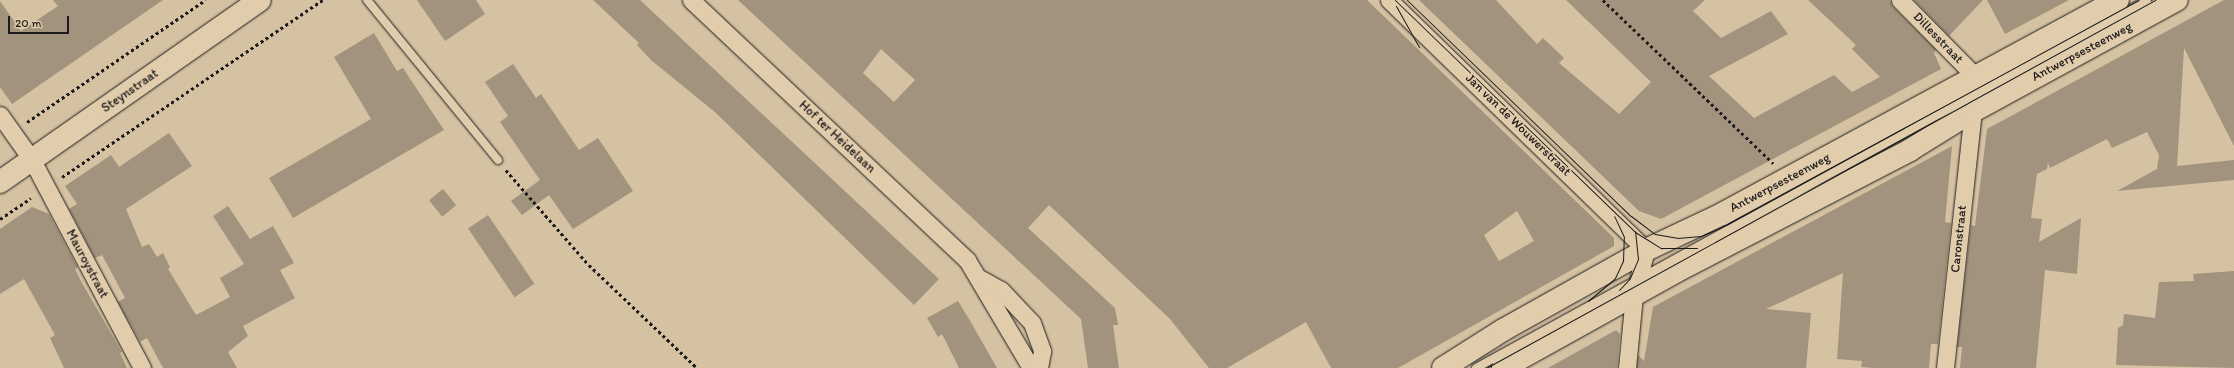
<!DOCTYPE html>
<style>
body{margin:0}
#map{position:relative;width:2234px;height:368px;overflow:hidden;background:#d5c2a2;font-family:Itim,sans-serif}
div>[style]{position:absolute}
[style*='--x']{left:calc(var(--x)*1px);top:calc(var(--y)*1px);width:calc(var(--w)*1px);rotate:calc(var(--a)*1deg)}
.building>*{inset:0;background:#a1937d;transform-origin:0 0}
.path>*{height:2.5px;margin-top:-1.25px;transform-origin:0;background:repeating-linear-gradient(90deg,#1c1c1c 0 3px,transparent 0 6px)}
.roads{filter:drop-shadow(0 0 1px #1c1c1c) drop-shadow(0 0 1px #1c1c1c)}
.lane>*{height:8px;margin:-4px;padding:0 4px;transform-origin:4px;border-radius:4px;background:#e1ccab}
.street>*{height:17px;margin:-8.5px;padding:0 8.5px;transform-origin:8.5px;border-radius:8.5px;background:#e1ccab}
.secondary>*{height:22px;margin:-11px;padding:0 11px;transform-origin:11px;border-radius:11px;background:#e1ccab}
.tram>*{height:1px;margin:-0.5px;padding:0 0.5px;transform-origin:0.5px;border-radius:0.5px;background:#1c1c1c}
span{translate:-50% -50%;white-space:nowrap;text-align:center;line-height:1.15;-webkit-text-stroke:3.5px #e1ccab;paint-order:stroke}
.street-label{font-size:13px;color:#1c1c1c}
.scale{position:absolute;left:8px;top:16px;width:61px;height:18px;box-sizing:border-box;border:2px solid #1c1c1c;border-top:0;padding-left:5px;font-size:12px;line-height:14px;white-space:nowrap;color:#1c1c1c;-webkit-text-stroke:3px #e1ccab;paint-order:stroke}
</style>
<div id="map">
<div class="building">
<div style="clip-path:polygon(53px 0,163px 0,12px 104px,0 87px,0 1px,21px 31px,58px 6px)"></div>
<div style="clip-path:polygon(417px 0,476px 0,485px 14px,445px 41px)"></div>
<div style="clip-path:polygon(593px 0,640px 0,939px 279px,914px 305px,716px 113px,651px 60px,637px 45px,639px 43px)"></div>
<div style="clip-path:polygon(evenodd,738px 0,1367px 0,1614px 238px,1614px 246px,1398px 368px,1331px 368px,1306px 322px,1227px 368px,1209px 368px,1170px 319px,1049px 205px,1028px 228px,1115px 308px,1118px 325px,1113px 325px,1119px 368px,1088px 368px,1081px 319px,738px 0,881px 49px,915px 80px,894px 102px,863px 73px,881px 49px,738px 0,1517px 211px,1534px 241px,1499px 261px,1484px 235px,1517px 211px)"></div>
<div style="clip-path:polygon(1419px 0,1496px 0,1537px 44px,1543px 38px,1564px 58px,1559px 63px,1619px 114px,1651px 82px,1566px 0,1705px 0,1693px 11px,1721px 38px,1771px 11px,1788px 34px,1709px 76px,1754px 118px,1834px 75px,1852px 92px,1880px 77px,1852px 49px,1856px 45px,1808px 0,1890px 0,1893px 7px,1936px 50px,1934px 53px,1941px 69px,1661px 219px,1639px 211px)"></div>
<div style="clip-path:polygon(1914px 0,1983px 0,1949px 36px)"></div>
<div style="clip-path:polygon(1987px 0,2069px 0,2005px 34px)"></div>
<div style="clip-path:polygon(2224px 0,2234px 0,2234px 146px,2184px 48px,2177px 166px,2234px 160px,2234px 180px,2117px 191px,2157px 169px,2159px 155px,2147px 132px,2112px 148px,2107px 139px,2050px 168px,2048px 163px,2047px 169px,2037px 174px,2031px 218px,2042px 219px,2039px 242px,2081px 218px,2077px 274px,2045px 270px,2036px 368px,1960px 368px,1962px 347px,1957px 347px,1971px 225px,1975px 226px,1987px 129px)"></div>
<div style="clip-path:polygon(374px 33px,397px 71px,403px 68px,444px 130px,293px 218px,269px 178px,371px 119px,334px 57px)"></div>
<div style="clip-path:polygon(513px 64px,536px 98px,541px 94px,579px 150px,598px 138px,633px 191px,573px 229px,549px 195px,522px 215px,511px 201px,540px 180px,500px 122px,508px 116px,485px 82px)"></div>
<div style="clip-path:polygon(169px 133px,192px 166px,126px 209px,142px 247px,149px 244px,157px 257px,163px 253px,170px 267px,168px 269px,196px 315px,230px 297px,220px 278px,244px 264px,213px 216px,228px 206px,250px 239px,273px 226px,294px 263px,280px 270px,295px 298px,243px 326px,248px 336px,228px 352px,237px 368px,163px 368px,147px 338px,140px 342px,118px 302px,125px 298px,115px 279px,102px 255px,95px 258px,69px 209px,77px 204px,65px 186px,111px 155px,119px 167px)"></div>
<div style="clip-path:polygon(1952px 146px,1945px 222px,1951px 223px,1938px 344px,1931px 344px,1929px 368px,1873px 368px,1861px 367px,1862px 361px,1837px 359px,1843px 273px,1766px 309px,1811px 313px,1806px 368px,1637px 368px,1638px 355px,1644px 361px,1653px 307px)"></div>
<div style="left:443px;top:189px;width:21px;height:18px;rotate:51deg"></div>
<div style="clip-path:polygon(32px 207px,49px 214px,78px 268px,75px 269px,82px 283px,122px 352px,120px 353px,127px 368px,64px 368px,50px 338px,55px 335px,24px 279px,0 294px,0 229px)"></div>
<div style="left:488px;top:215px;width:83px;height:24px;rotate:56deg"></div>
<div style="clip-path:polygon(2234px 271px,2234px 368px,2116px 365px,2118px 328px,2123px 325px,2124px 314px,2155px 318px,2159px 282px,2194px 281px,2193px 274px)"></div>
<div style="clip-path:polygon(958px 301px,969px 319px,997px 368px,959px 368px,942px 334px,938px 337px,927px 318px)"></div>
<div style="clip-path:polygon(1616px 330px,1620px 334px,1617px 368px,1548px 368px)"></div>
</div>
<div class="path">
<div style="--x:1603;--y:0;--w:236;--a:43.8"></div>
<div style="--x:27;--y:122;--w:216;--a:-34.4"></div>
<div style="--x:506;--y:170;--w:126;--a:48.9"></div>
<div style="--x:589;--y:265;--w:149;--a:43.6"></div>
<div style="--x:62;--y:177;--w:315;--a:-34.2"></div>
<div style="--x:0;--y:219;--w:37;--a:-34"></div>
</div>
<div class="roads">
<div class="lane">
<div style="--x:367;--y:0;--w:207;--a:50.7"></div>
<div style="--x:1476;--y:368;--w:765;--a:-28.74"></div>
</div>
<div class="street">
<div style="--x:691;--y:0;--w:379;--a:43.3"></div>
<div style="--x:967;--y:260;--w:126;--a:59.3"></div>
<div style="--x:1389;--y:0;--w:359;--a:44.2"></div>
<div style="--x:1646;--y:250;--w:47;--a:104.9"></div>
<div style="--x:1634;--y:295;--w:73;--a:95.5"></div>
<div style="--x:1900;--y:0;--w:107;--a:45.4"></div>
<div style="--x:0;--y:115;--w:55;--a:54.6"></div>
<div style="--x:32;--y:160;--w:235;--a:62.1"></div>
<div style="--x:979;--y:278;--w:25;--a:29"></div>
<div style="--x:1001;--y:290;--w:45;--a:46.8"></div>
<div style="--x:1032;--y:323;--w:30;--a:70"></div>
<div style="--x:1042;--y:351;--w:17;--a:100"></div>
<div style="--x:1945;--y:368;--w:259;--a:-83.8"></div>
</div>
<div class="secondary">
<div style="--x:0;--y:182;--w:317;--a:-35"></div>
<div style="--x:1443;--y:368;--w:71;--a:-32.3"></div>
<div style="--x:1503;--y:330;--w:164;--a:-29.2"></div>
<div style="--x:1646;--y:250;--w:84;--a:-25.3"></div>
<div style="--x:1722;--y:214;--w:450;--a:-28.4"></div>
<div style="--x:1503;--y:368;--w:199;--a:-29.1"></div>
<div style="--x:1677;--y:271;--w:263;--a:-27.4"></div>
<div style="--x:1910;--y:150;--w:74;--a:-31.8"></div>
<div style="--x:1973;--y:111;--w:232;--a:-28.6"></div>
</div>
</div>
<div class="tram">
<div style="--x:1395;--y:0;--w:334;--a:44"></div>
<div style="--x:1635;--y:232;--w:31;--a:32"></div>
<div style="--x:1661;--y:248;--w:36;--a:0"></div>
<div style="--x:1407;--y:0;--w:311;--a:44"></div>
<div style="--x:1631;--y:216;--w:30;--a:37"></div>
<div style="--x:1655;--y:234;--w:22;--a:10"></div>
<div style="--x:1677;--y:238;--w:24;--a:-5"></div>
<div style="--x:1701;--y:236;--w:27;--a:-24"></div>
<div style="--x:1726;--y:225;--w:470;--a:-28.6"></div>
<div style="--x:1396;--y:6;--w:47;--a:60.7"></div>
<div style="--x:1619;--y:290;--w:16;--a:-47"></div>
<div style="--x:1630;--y:278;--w:21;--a:-67"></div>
<div style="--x:1638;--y:259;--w:28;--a:-96"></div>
<div style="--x:1588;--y:301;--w:35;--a:-40"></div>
<div style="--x:1615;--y:278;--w:19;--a:-65"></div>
<div style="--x:1623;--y:261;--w:24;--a:-88"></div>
<div style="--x:1624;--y:237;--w:23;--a:-115"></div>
<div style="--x:1486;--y:368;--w:764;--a:-28.81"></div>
</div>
<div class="street-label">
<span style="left:1938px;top:38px;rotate:46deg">Dillesstraat</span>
<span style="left:2082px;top:52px;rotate:-28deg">Antwerpsesteenweg</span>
<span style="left:130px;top:91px;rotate:-35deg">Steynstraat</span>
<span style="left:1518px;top:125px;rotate:44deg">Jan van de Wouwerstraat</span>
<span style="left:837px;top:137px;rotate:43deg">Hof ter Heidelaan</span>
<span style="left:1780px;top:183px;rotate:-28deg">Antwerpsesteenweg</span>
<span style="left:1959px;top:239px;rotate:-84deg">Caronstraat</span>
<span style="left:87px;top:264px;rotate:62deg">Mauroystraat</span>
</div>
<div class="scale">20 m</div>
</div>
